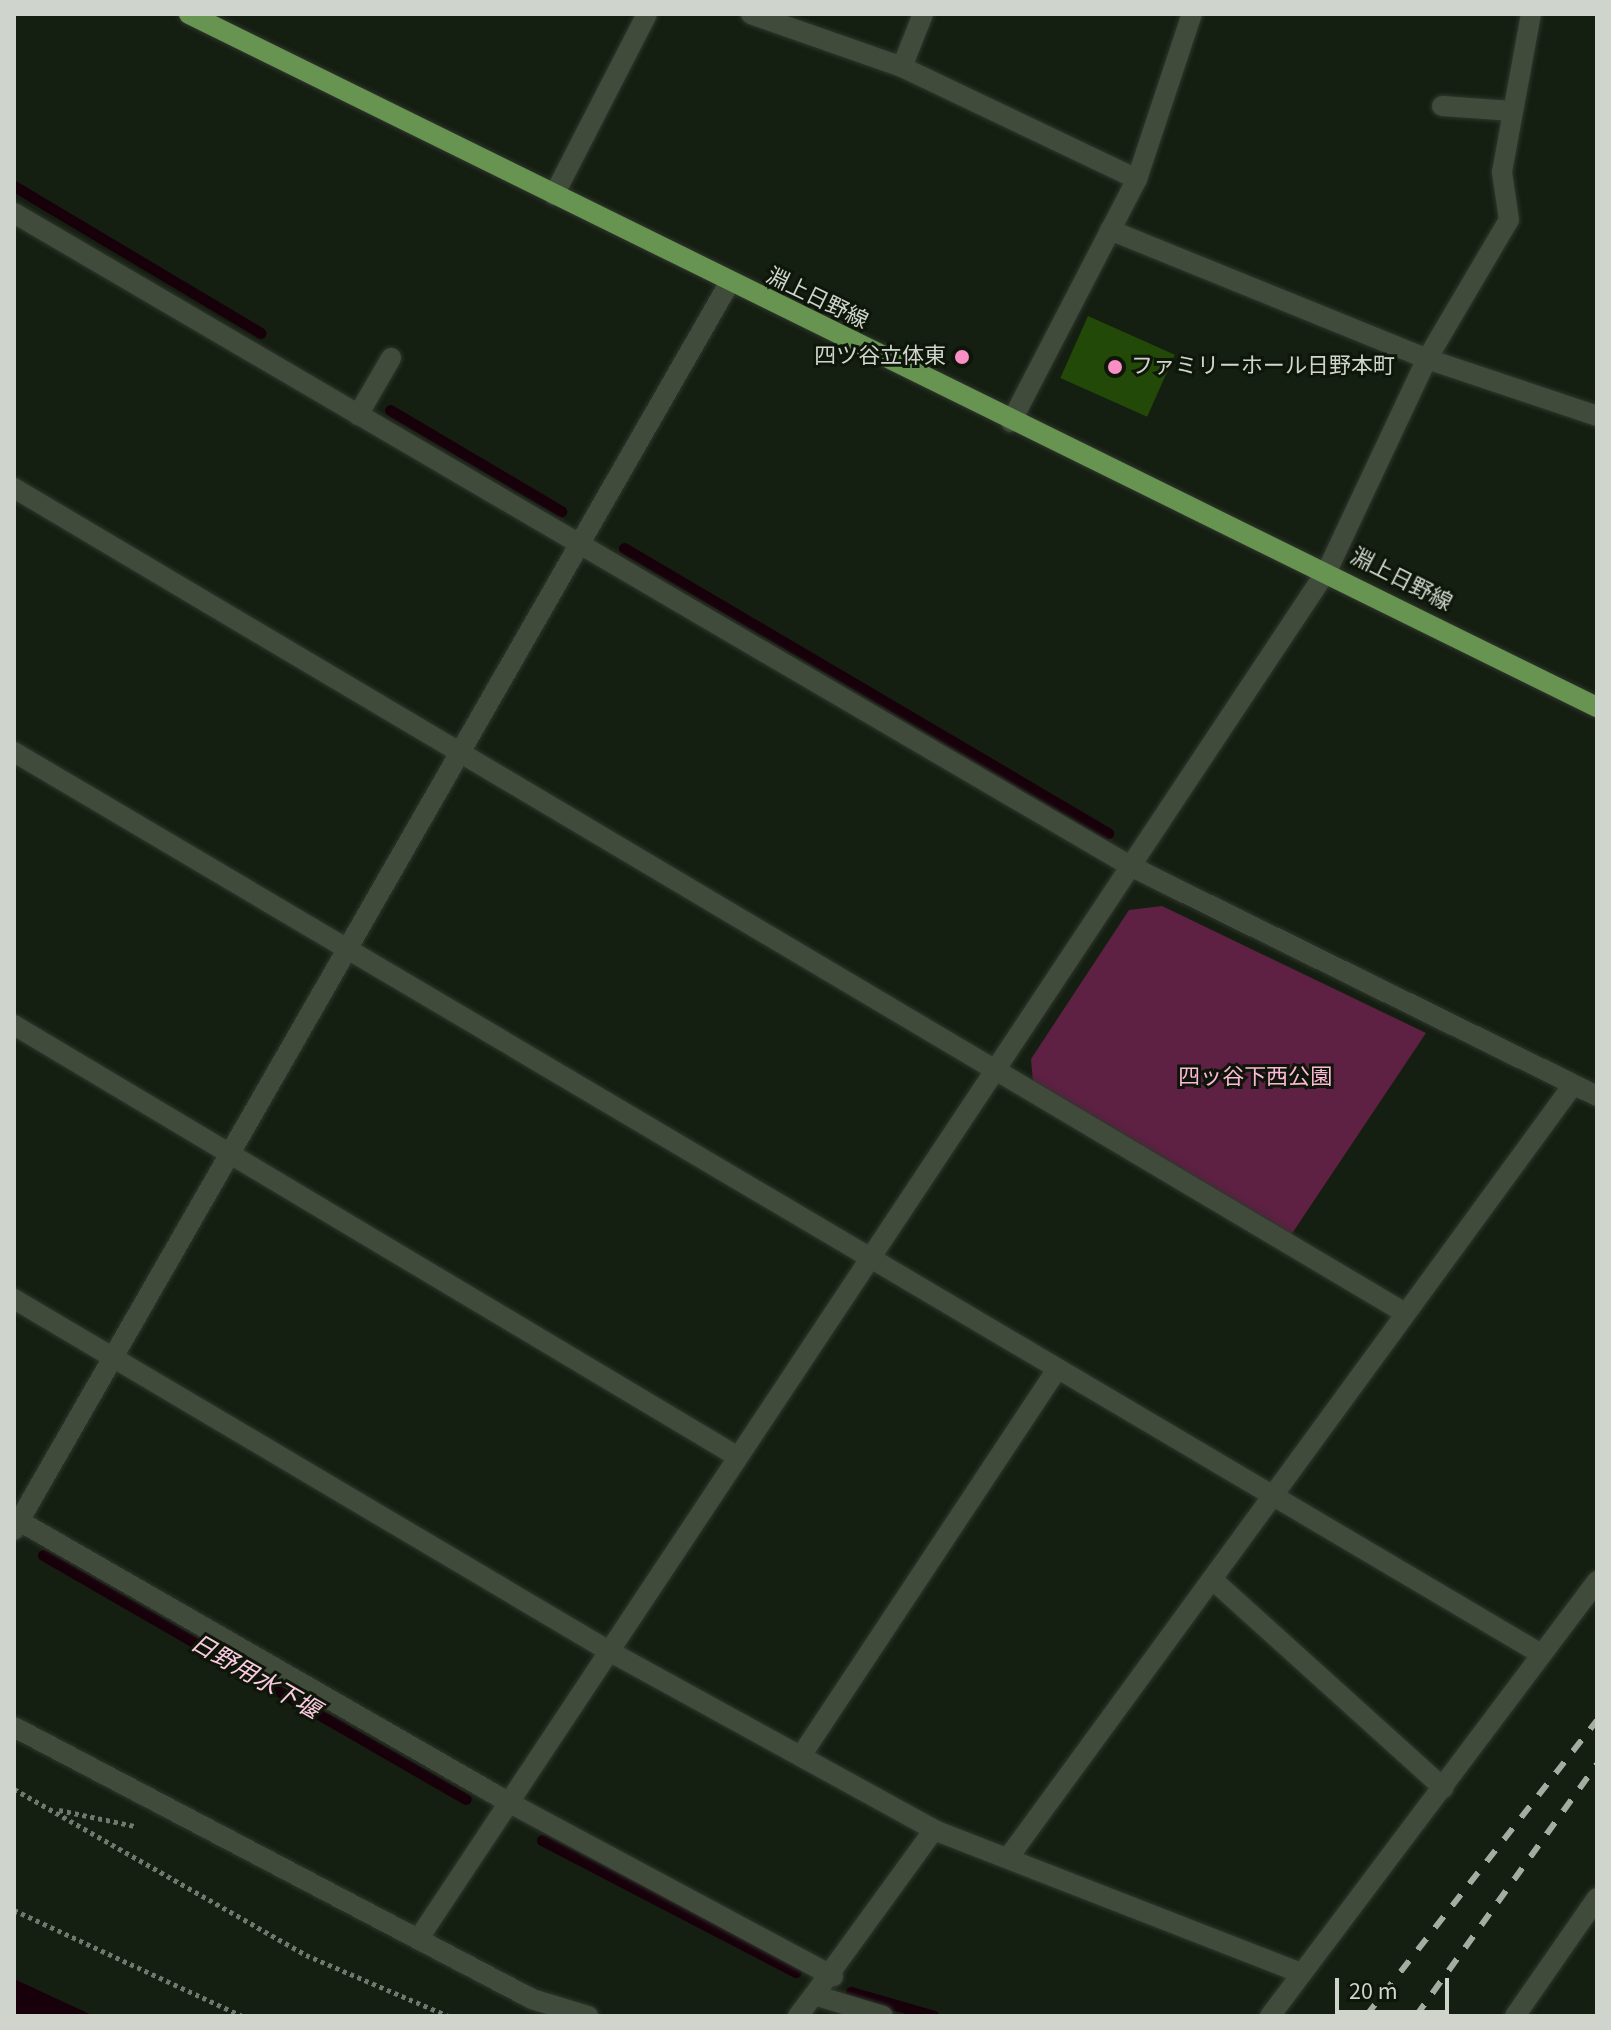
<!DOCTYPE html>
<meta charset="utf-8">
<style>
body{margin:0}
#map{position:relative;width:1611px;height:2030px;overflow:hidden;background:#151f11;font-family:"Source Sans 3","Noto Sans JP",sans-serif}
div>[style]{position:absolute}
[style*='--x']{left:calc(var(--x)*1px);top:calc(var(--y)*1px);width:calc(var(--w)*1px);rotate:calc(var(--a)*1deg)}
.green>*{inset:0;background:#5e2043}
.water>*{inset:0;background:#18000b}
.stream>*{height:11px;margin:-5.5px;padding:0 5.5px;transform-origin:5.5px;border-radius:5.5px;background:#18000b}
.building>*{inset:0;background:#234909;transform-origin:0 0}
.path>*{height:5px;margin-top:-2.5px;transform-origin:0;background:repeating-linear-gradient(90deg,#70796d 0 4px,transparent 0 8px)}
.roads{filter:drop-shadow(0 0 2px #30362e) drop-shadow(0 0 2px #30362e)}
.minor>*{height:20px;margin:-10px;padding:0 10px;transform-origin:10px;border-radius:10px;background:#414b3c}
.major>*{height:20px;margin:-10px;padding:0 10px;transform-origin:10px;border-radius:10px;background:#679450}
.rail>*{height:6px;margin-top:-3px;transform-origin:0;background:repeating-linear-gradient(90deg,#a5aca1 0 14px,transparent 0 28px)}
.dots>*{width:22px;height:22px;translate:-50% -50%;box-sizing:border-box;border:4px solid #0d1608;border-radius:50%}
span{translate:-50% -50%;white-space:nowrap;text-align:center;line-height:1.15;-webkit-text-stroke:6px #0d1608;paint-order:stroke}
.street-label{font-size:22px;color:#cfd5cc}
.poi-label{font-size:22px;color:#cfd5cc}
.right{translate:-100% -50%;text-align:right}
.left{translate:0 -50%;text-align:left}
.park-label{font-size:22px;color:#feb7d9}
.water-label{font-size:24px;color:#fccbe2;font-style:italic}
.frame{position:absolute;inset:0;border:16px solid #cfd5cc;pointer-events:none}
.scale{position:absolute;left:1335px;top:1978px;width:114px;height:36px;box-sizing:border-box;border:4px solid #cfd5cc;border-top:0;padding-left:10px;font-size:24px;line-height:28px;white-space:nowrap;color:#cfd5cc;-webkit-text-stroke:6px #0d1608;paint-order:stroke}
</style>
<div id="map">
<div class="green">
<div style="clip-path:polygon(1162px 906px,1426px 1033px,1291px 1235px,1033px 1083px,1031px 1059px,1129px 910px)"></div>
</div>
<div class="water">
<div style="clip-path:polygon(14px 1979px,94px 2016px,14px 2016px)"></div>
</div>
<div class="stream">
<div style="--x:14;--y:186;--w:287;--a:30.8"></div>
<div style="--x:390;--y:410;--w:199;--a:30.6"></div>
<div style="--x:624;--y:548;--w:562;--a:30.49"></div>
<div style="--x:43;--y:1555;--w:488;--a:30"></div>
<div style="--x:542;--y:1840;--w:286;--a:27.5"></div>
<div style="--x:851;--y:1992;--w:86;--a:16.1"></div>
</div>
<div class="building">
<div style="left:1088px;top:316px;width:95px;height:68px;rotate:24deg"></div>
</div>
<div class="path">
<div style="--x:14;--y:1789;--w:336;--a:29.6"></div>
<div style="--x:306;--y:1955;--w:155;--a:23.2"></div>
<div style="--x:59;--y:1810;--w:78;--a:11.9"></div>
<div style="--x:14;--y:1910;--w:251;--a:24.9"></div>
</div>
<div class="roads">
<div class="minor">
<div style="--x:751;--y:14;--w:160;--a:19.3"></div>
<div style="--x:902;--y:67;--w:260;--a:25.5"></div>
<div style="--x:902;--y:67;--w:57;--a:-68.4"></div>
<div style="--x:1442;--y:106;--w:69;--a:4.1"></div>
<div style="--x:554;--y:195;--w:203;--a:-62.8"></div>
<div style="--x:14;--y:213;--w:1293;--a:30.33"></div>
<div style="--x:1130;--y:866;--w:521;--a:26.22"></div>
<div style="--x:1110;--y:230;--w:342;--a:22.1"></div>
<div style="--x:1427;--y:359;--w:179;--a:18.5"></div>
<div style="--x:358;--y:415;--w:66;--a:-59.9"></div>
<div style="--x:1011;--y:422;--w:274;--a:-62.6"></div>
<div style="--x:1137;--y:179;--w:174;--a:-71.6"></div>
<div style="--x:14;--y:488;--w:1617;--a:30.67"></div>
<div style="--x:14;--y:752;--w:1774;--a:30.57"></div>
<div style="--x:14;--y:1025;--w:843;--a:30.82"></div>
<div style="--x:14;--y:1299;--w:691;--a:30.61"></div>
<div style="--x:609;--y:1651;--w:371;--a:28.8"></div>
<div style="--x:934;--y:1830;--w:394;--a:21.3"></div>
<div style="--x:14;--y:1518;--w:570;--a:29.89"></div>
<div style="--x:508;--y:1802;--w:369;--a:28.2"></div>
<div style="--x:14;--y:1530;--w:1439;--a:-60.16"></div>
<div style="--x:1212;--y:1579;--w:312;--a:42.1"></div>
<div style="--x:14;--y:1727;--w:585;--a:27.7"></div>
<div style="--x:532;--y:1999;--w:59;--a:16.9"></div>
<div style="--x:801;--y:1756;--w:464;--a:-56.5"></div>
<div style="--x:1008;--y:1858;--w:957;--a:-53.84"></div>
<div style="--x:419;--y:1938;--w:1643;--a:-56.42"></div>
<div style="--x:1328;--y:569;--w:232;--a:-64.8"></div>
<div style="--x:1427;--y:359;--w:161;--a:-59.5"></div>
<div style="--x:1509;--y:220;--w:49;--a:-98.3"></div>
<div style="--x:1502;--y:172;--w:161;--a:-79.6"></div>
<div style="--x:814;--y:1995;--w:204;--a:-54"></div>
<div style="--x:798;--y:2016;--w:26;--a:-53"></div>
<div style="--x:814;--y:1995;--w:72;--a:16.9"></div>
<div style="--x:1270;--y:2016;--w:544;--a:-53.07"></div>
<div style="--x:1515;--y:2016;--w:144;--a:-55.2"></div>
</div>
<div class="major">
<div style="--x:189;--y:14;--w:1569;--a:26.21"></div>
</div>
</div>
<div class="rail">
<div style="--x:1366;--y:2016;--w:375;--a:-52"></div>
<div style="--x:1416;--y:2016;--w:310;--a:-54.3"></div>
</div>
<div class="dots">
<div style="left:962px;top:357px;background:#fa8fc6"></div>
<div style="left:1115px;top:367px;background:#fa8fc6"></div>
</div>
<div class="street-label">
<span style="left:817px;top:299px;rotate:26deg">淵上日野線</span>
<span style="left:1401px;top:580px;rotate:27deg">淵上日野線</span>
</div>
<div class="poi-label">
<span class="right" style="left:946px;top:357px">四ツ谷立体東</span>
<span class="left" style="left:1131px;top:367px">ファミリーホール日野本町</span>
</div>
<div class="park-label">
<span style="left:1255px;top:1078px">四ッ谷下西公園</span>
</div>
<div class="water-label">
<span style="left:255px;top:1677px;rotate:30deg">日野用水下堰</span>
</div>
<div class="frame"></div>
<div class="scale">20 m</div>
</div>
